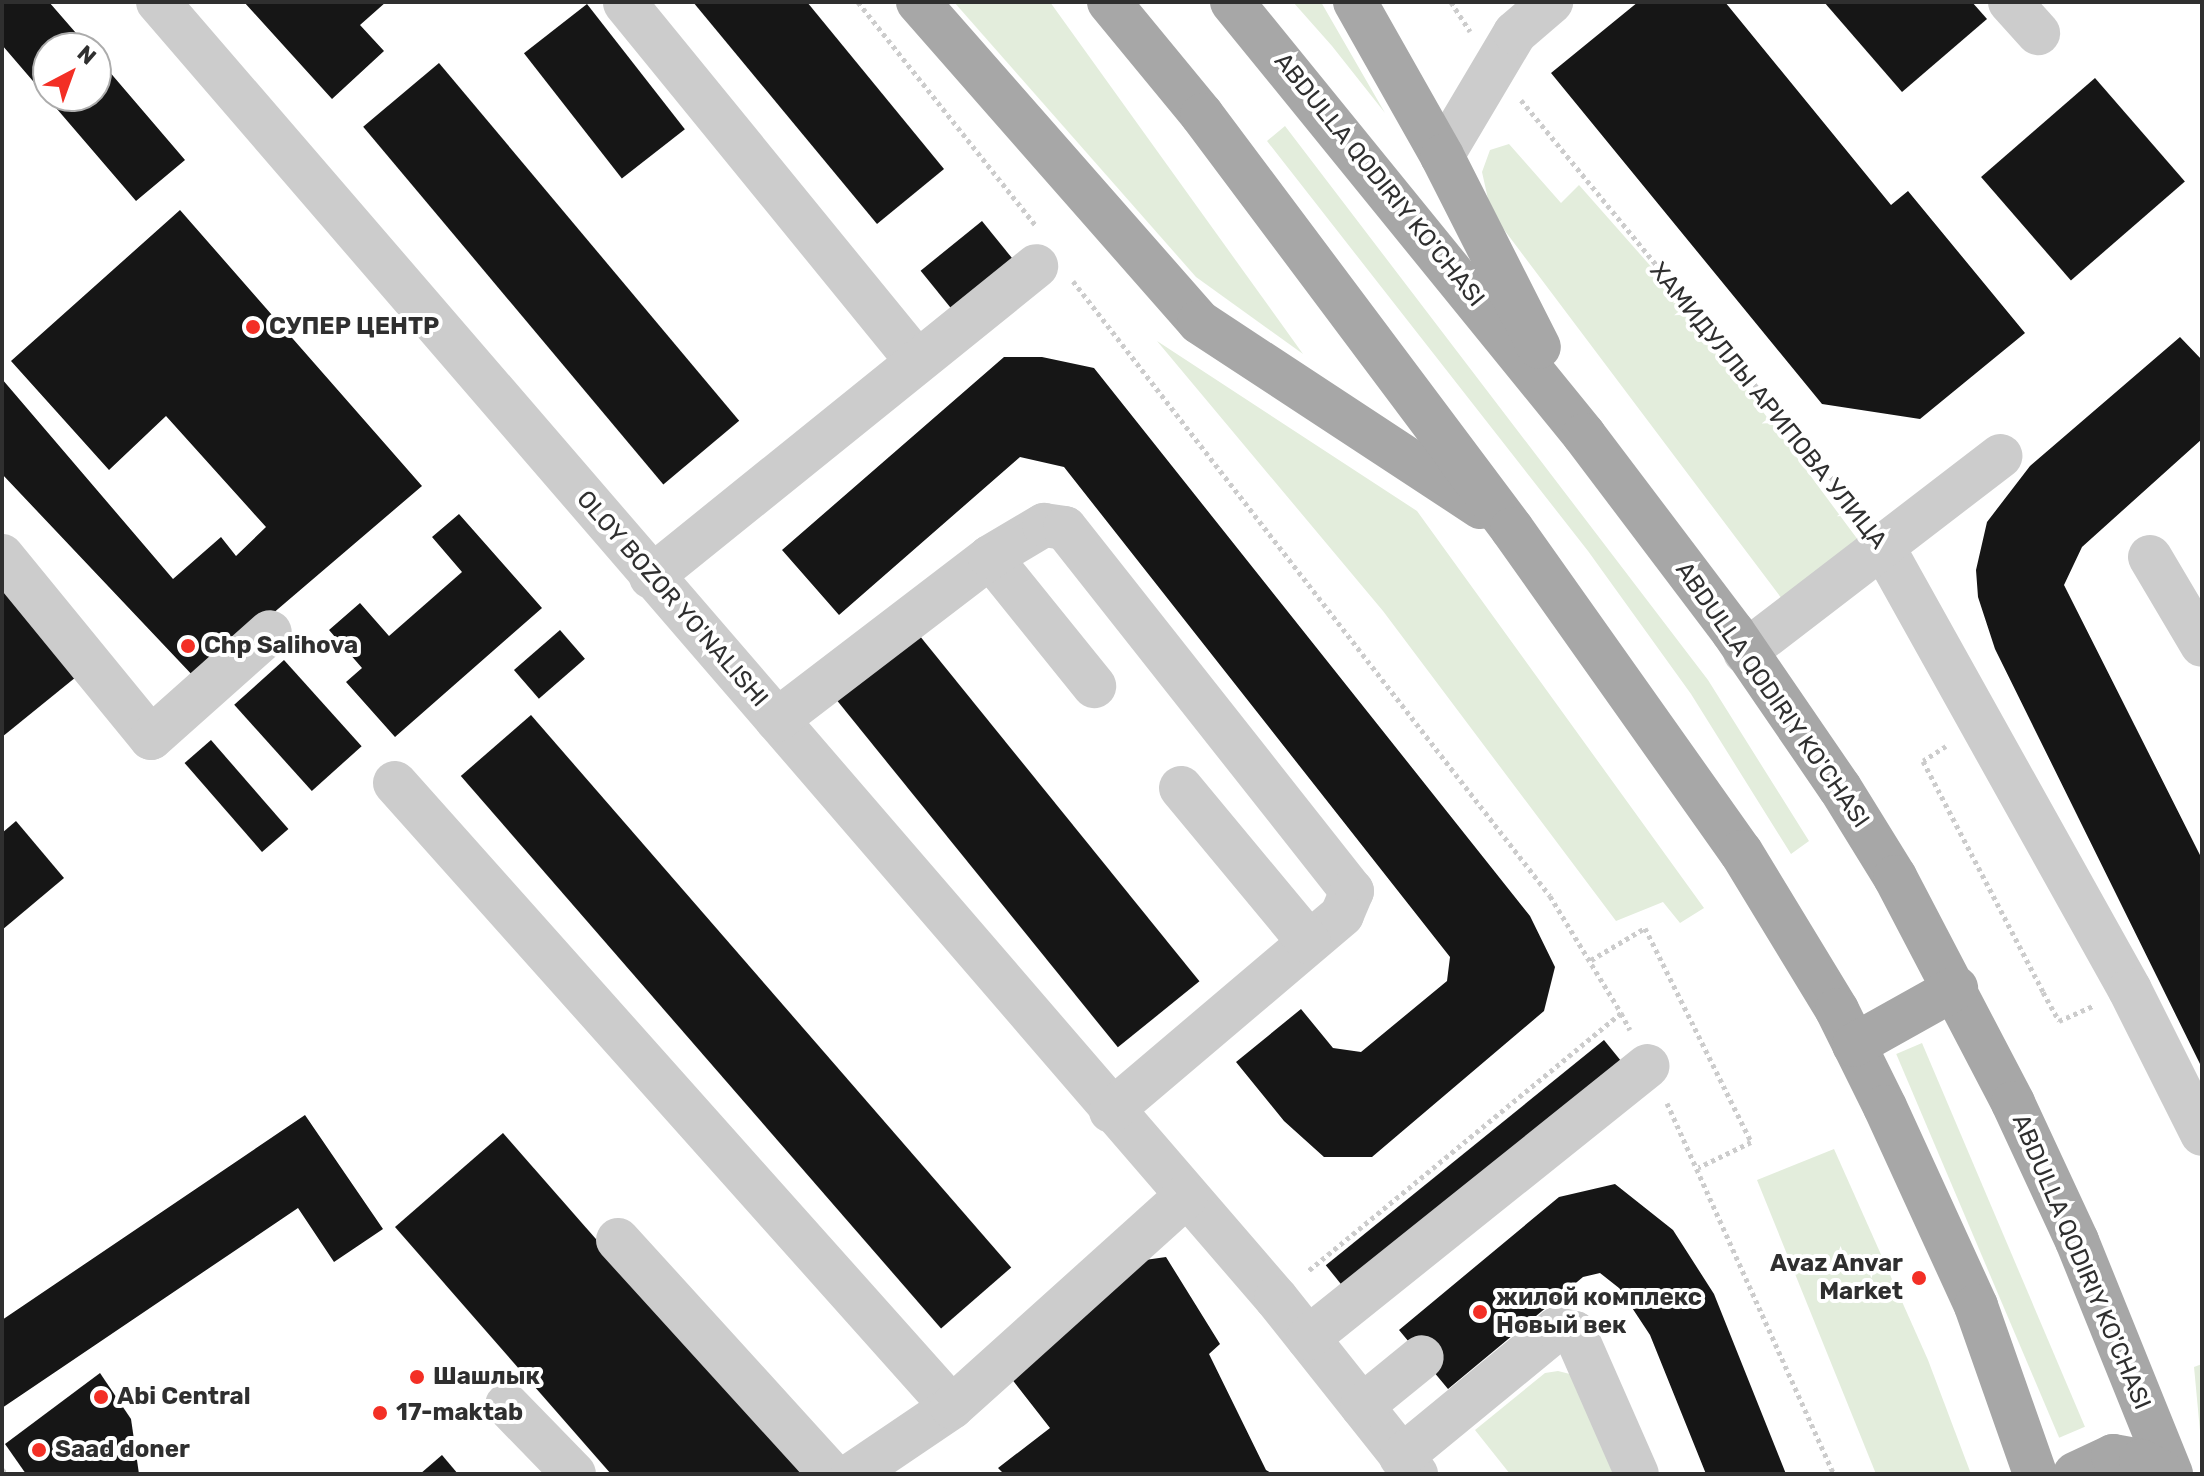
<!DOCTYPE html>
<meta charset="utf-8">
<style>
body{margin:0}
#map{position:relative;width:2204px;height:1476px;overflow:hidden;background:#fff;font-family:Rubik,sans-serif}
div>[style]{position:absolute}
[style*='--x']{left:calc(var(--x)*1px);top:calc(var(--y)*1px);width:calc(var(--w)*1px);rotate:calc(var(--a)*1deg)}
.green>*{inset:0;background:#e3eddc;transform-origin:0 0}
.building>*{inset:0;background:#161616;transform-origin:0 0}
.path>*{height:5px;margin-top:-2.5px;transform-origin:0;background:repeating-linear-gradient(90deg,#ccc 0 4px,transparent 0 8px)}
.minor>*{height:44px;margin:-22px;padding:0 22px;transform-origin:22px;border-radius:22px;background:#ccc}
.major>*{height:44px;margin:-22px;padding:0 22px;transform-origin:22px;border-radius:22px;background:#a7a7a7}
.dots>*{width:22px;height:22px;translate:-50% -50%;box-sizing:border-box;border:4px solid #fff;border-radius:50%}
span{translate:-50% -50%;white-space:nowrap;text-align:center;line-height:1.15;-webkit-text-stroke:8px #fff;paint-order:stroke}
.street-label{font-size:24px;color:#2f2f2f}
.poi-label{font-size:24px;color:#2f2f2f;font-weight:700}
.left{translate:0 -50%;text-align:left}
.right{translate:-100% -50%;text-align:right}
.frame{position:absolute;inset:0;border:4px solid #2f2f2f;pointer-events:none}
.north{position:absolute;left:32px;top:32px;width:80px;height:80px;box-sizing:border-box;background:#fff;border:2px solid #acacac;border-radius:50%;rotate:41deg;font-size:22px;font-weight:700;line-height:32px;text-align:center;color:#2f2f2f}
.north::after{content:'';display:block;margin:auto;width:28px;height:36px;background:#f32f25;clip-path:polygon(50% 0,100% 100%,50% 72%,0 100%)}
</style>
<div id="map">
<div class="green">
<div style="clip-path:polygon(954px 2px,1050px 2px,1303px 354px,1196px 277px)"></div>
<div style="clip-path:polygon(1293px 2px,1321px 2px,1385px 113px,1332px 46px)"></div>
<div style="clip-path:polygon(1285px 126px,1708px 680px,1809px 841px,1791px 854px,1691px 694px,1588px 551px,1267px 141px)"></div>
<div style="clip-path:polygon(1509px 144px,1561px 203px,1579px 185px,1677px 296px,1864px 548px,1788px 607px,1502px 227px,1488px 199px,1482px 172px,1490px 150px)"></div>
<div style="clip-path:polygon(1157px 341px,1417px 511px,1704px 908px,1680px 923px,1663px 902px,1616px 921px,1383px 611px)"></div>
<div style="left:1922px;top:1043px;width:417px;height:28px;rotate:67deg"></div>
<div style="clip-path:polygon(1834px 1149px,1928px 1360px,1971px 1474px,1876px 1474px,1757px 1180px)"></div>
<div style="clip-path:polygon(2202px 1364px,2202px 1452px,2194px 1367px)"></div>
<div style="clip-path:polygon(1558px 1371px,1570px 1374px,1618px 1474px,1510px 1474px,1475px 1430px,1545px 1373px)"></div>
</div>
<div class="building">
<div style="clip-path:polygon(2px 2px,49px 2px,89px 48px,48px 48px,48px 96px,96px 96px,96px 56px,185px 160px,136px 201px,2px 45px)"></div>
<div style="clip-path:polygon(244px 2px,386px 2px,360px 25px,384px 51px,332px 99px)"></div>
<div style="clip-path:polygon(693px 2px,807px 2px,944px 169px,877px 224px)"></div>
<div style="clip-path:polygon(1638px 2px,1725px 2px,1891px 205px,1908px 191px,2025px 333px,1920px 419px,1822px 404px,1551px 73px)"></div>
<div style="clip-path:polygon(1824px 2px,1972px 2px,1987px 19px,1902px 92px)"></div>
<div style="left:587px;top:4px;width:159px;height:80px;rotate:52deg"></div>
<div style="left:439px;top:63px;width:467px;height:99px;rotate:50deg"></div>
<div style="left:2095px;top:78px;width:137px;height:151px;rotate:49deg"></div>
<div style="clip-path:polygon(180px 210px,422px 486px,196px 679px,2px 474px,2px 379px,173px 579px,221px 537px,236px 556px,266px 527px,166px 416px,109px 470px,11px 361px)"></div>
<div style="left:982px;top:221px;width:49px;height:79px;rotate:51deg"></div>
<div style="clip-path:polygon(2180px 337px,2202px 360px,2202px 439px,2082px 547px,2064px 585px,2202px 859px,2202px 1068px,1995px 649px,1978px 597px,1976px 570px,1987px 522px,2030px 466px)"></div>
<div style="clip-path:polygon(1004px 357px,1042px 357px,1094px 368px,1530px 916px,1555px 967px,1544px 1011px,1372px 1157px,1324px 1157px,1284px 1121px,1236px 1062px,1301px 1009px,1333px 1048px,1361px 1052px,1447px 981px,1450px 957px,1064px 467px,1020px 457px,839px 615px,782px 550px)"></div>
<div style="clip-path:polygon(459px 514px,542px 608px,395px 737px,346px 682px,362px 668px,329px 630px,360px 603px,389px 636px,462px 572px,432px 537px)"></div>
<div style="clip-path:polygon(2px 587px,76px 677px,2px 737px)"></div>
<div style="left:560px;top:630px;width:38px;height:61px;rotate:49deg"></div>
<div style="left:915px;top:630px;width:452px;height:105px;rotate:51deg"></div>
<div style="left:284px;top:660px;width:116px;height:67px;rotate:48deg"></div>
<div style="left:531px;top:715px;width:732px;height:93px;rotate:49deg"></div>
<div style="left:211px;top:740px;width:118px;height:35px;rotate:49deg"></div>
<div style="clip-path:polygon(16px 821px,64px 878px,2px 930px,2px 833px)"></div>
<div style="left:1604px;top:1040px;width:32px;height:358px;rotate:51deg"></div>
<div style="clip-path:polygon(305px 1115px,383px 1229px,334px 1262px,298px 1208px,2px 1408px,2px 1320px)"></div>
<div style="clip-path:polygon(503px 1133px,802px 1474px,611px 1474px,395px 1227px)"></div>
<div style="clip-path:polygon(1615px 1184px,1673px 1230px,1714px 1294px,1786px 1474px,1706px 1474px,1650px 1335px,1619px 1288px,1600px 1273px,1583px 1277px,1448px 1389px,1399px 1330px,1559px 1197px)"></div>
<div style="clip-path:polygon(1166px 1257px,1220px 1344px,1209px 1354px,1266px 1470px,1273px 1474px,1004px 1474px,998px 1468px,1050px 1428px,1007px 1373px,1138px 1261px)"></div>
<div style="clip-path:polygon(100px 1373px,131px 1419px,139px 1474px,26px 1474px,5px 1444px)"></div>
<div style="clip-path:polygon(442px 1455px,458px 1474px,420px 1474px)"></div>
</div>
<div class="path">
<div style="--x:858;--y:2;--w:286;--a:51.5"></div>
<div style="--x:1451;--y:2;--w:35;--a:57"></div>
<div style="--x:1521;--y:100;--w:534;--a:50.62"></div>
<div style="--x:1073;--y:281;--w:778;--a:52.2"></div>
<div style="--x:1550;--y:896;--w:137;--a:58.7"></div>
<div style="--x:1621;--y:1013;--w:407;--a:140.5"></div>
<div style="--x:1946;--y:746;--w:27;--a:147"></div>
<div style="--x:1923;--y:761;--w:260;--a:62.5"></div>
<div style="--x:2043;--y:992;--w:33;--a:61"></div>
<div style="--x:2059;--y:1021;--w:37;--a:-24"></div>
<div style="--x:1591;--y:960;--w:63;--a:-30.7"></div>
<div style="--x:1645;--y:928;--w:239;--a:63.6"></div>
<div style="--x:1751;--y:1142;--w:58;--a:154.3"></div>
<div style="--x:1621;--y:1013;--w:19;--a:62"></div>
<div style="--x:1667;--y:1103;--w:407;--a:65.8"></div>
<div style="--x:2;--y:1469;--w:6;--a:51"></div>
</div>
<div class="minor">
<div style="--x:158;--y:2;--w:1712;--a:49.22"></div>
<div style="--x:1276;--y:1298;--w:225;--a:51.5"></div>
<div style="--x:2010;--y:2;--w:42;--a:47.9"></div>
<div style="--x:625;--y:3;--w:462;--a:50.8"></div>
<div style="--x:1442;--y:156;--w:143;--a:-59.3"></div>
<div style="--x:1515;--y:33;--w:48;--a:-40.7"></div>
<div style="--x:1883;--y:547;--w:507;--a:60.86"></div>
<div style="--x:2130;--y:990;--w:161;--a:63.4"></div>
<div style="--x:2;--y:556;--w:235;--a:50.7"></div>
<div style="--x:151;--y:738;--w:159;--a:-41.7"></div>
<div style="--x:990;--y:557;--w:166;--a:51.1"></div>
<div style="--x:2150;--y:557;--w:102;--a:59.4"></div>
<div style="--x:651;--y:577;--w:495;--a:-38.9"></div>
<div style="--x:1745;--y:652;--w:322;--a:-37.5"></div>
<div style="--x:777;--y:720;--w:268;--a:-37.4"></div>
<div style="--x:990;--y:557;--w:63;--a:-30.7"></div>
<div style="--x:1044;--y:525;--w:21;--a:8"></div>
<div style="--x:1065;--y:528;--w:463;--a:51.7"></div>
<div style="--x:1352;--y:891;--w:26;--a:113"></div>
<div style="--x:1342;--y:915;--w:303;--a:139.7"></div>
<div style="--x:395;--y:783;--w:836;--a:48.25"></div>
<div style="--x:1181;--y:788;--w:200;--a:50.3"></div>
<div style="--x:618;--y:1240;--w:316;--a:47.7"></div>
<div style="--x:1308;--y:1338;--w:435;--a:-38.7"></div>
<div style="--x:507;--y:1405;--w:96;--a:45.8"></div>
<div style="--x:1362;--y:1406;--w:77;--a:-39.2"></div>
<div style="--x:1401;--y:1457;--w:202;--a:-39.4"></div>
<div style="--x:1557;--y:1329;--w:18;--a:13"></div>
<div style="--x:1575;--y:1333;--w:154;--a:66.3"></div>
<div style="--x:853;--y:1474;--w:120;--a:-34.1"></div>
<div style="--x:952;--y:1407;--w:315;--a:-42"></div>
</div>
<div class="major">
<div style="--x:918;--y:2;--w:426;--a:48.7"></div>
<div style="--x:1199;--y:322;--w:337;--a:33.3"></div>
<div style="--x:1109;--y:2;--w:146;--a:50.5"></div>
<div style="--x:1202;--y:115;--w:517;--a:53.17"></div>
<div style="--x:1512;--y:529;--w:396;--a:54.7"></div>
<div style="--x:1741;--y:852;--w:185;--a:58.7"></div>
<div style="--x:1837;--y:1010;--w:108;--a:63.7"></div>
<div style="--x:1885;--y:1107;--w:219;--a:65.4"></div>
<div style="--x:1976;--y:1306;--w:178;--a:70.6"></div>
<div style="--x:1232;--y:2;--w:558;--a:50.89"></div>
<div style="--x:1584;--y:435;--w:247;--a:52.9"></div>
<div style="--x:1733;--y:632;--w:189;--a:55.6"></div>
<div style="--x:1840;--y:788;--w:105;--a:58.3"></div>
<div style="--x:1895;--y:877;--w:255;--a:62.4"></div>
<div style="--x:2013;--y:1103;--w:152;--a:65.1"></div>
<div style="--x:2077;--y:1241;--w:251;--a:68"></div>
<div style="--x:1355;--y:2;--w:177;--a:60.5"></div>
<div style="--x:1442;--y:156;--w:214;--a:63.1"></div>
<div style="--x:1854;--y:1045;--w:117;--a:-29.2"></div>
<div style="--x:2075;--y:1474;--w:42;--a:-25.3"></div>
<div style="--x:2113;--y:1456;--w:28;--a:10"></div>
<div style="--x:2141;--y:1461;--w:26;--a:29"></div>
</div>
<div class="dots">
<div style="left:253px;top:327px;background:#f32f25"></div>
<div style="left:188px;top:646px;background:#f32f25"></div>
<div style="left:1919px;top:1278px;background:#f32f25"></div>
<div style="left:1480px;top:1312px;background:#f32f25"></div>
<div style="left:417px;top:1377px;background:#f32f25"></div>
<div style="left:101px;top:1397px;background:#f32f25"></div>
<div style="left:380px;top:1413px;background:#f32f25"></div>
<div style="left:39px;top:1450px;background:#f32f25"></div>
</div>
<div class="street-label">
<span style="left:1379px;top:180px;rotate:51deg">ABDULLA QODIRIY KO'CHASI</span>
<span style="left:1768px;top:406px;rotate:51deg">ХАМИДУЛЛЫ АРИПОВА УЛИЦА</span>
<span style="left:672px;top:599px;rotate:49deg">OLOY BOZOR YO'NALISHI</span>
<span style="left:1772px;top:695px;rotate:55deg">ABDULLA QODIRIY KO'CHASI</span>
<span style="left:2081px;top:1262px;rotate:67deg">ABDULLA QODIRIY KO'CHASI</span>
</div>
<div class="poi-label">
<span class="left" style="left:269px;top:327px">СУПЕР ЦЕНТР</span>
<span class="left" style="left:204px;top:646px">Chp Salihova</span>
<span class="right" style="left:1903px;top:1278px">Avaz Anvar<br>Market</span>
<span class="left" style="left:1496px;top:1312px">жилой комплекс<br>Новый век</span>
<span class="left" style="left:433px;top:1377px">Шашлык</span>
<span class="left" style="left:117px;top:1397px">Abi Central</span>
<span class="left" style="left:396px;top:1413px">17-maktab</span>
<span class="left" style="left:55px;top:1450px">Saad doner</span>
</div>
<div class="frame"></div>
<div class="north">N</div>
</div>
